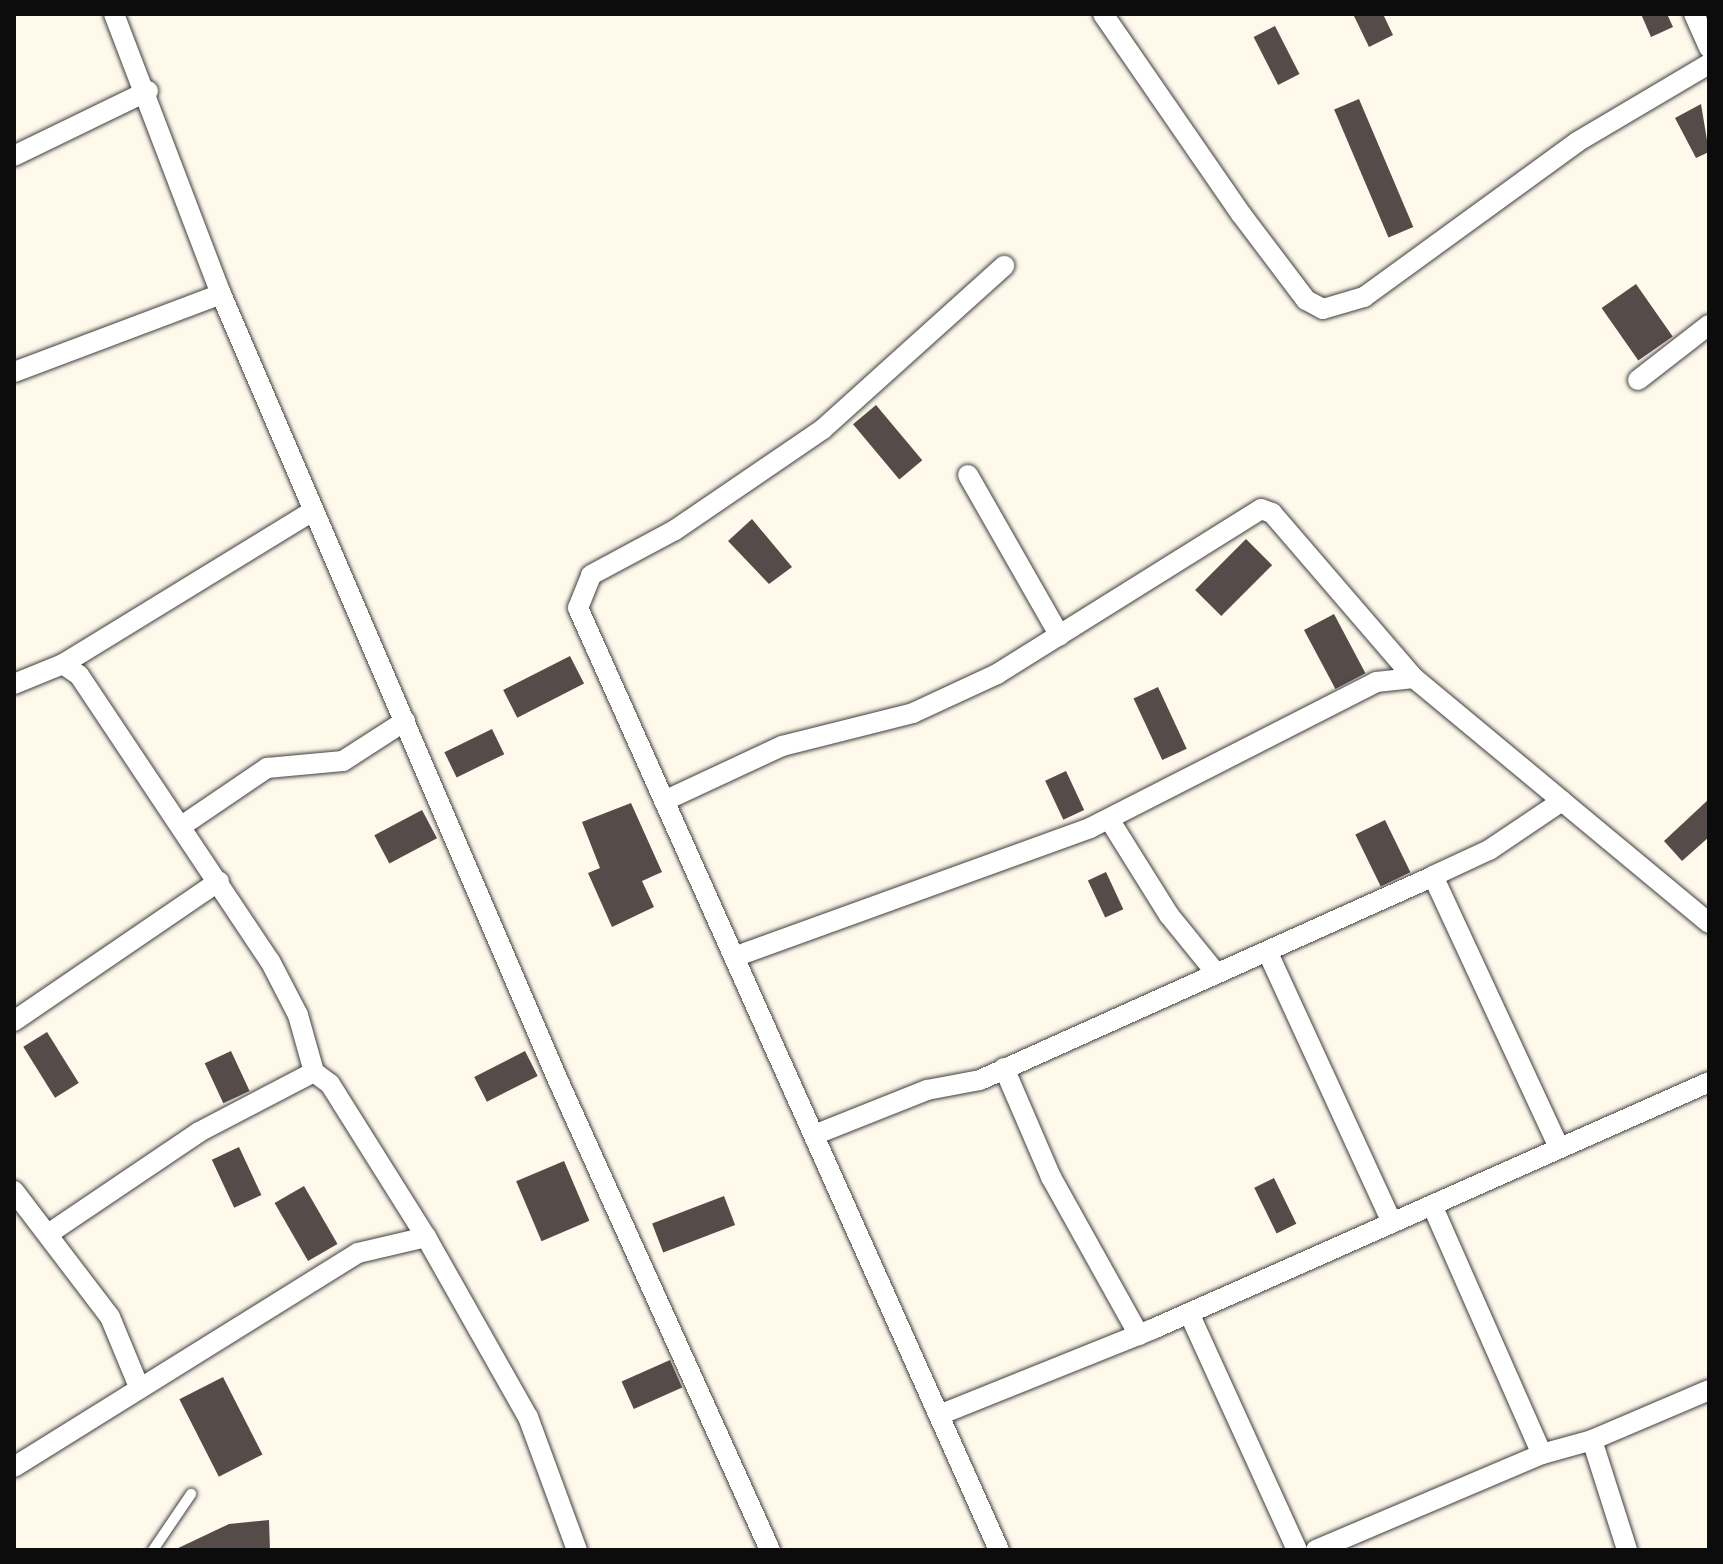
<!DOCTYPE html>
<style>
body{margin:0}
#map{position:relative;width:1723px;height:1564px;overflow:hidden;background:#fff9ec;font-family:Literata,serif}
div>[style]{position:absolute}
[style*='--x']{left:calc(var(--x)*1px);top:calc(var(--y)*1px);width:calc(var(--w)*1px);rotate:calc(var(--a)*1deg)}
.building>*{inset:0;background:#554c49;transform-origin:0 0}
.roads{filter:drop-shadow(0 0 2px #3f3f3f) drop-shadow(0 0 2px #3f3f3f)}
.lane>*{height:10px;margin:-5px;padding:0 5px;transform-origin:5px;border-radius:5px;background:#fff}
.street>*{height:20px;margin:-10px;padding:0 10px;transform-origin:10px;border-radius:10px;background:#fff}
span{translate:-50% -50%;white-space:nowrap;text-align:center;line-height:1.15;-webkit-text-stroke:8px #fff;paint-order:stroke}
.frame{position:absolute;inset:0;border:16px solid #0c0c0c;pointer-events:none}
</style>
<div id="map">
<div class="building">
<div style="clip-path:polygon(1353px 14px,1383px 14px,1393px 35px,1369px 47px)"></div>
<div style="clip-path:polygon(1641px 14px,1667px 14px,1673px 27px,1651px 37px)"></div>
<div style="left:1275px;top:26px;width:54px;height:24px;rotate:63deg"></div>
<div style="left:1359px;top:99px;width:139px;height:27px;rotate:67deg"></div>
<div style="clip-path:polygon(1701px 104px,1709px 152px,1696px 158px,1675px 118px)"></div>
<div style="left:1636px;top:284px;width:64px;height:42px;rotate:55deg"></div>
<div style="left:876px;top:405px;width:72px;height:30px;rotate:50deg"></div>
<div style="clip-path:polygon(752px 519px,792px 567px,769px 584px,728px 541px)"></div>
<div style="left:1246px;top:539px;width:37px;height:72px;rotate:45deg"></div>
<div style="left:1334px;top:614px;width:67px;height:34px;rotate:62deg"></div>
<div style="left:570px;top:656px;width:31px;height:75px;rotate:63deg"></div>
<div style="left:1158px;top:687px;width:68px;height:27px;rotate:65deg"></div>
<div style="left:492px;top:729px;width:28px;height:53px;rotate:64deg"></div>
<div style="left:1066px;top:771px;width:43px;height:23px;rotate:65deg"></div>
<div style="clip-path:polygon(1709px 799px,1709px 837px,1682px 861px,1664px 841px)"></div>
<div style="clip-path:polygon(631px 803px,662px 872px,642px 881px,654px 907px,612px 927px,588px 873px,600px 868px,582px 822px)"></div>
<div style="left:422px;top:810px;width:32px;height:54px;rotate:62deg"></div>
<div style="left:1385px;top:820px;width:58px;height:33px;rotate:64deg"></div>
<div style="left:1106px;top:872px;width:41px;height:20px;rotate:65deg"></div>
<div style="left:47px;top:1032px;width:60px;height:28px;rotate:58deg"></div>
<div style="left:231px;top:1051px;width:44px;height:29px;rotate:65deg"></div>
<div style="left:525px;top:1051px;width:28px;height:57px;rotate:63deg"></div>
<div style="left:239px;top:1147px;width:53px;height:30px;rotate:65deg"></div>
<div style="left:564px;top:1161px;width:65px;height:52px;rotate:67deg"></div>
<div style="left:1274px;top:1178px;width:51px;height:22px;rotate:64deg"></div>
<div style="left:304px;top:1186px;width:67px;height:34px;rotate:60deg"></div>
<div style="left:724px;top:1196px;width:31px;height:77px;rotate:69deg"></div>
<div style="left:670px;top:1360px;width:30px;height:53px;rotate:66deg"></div>
<div style="left:223px;top:1377px;width:87px;height:49px;rotate:63deg"></div>
<div style="clip-path:polygon(269px 1520px,270px 1550px,174px 1550px,229px 1524px)"></div>
</div>
<div class="roads">
<div class="lane">
<div style="--x:153;--y:1550;--w:68;--a:-55.8"></div>
</div>
<div class="street">
<div style="--x:114;--y:14;--w:300;--a:69.1"></div>
<div style="--x:221;--y:294;--w:853;--a:66.8"></div>
<div style="--x:557;--y:1078;--w:518;--a:65.71"></div>
<div style="--x:1103;--y:14;--w:243;--a:55.4"></div>
<div style="--x:1241;--y:214;--w:108;--a:52.9"></div>
<div style="--x:1306;--y:300;--w:19;--a:28"></div>
<div style="--x:1323;--y:309;--w:43;--a:-16.3"></div>
<div style="--x:1364;--y:297;--w:263;--a:-36"></div>
<div style="--x:1577;--y:142;--w:153;--a:-30.6"></div>
<div style="--x:1694;--y:14;--w:37;--a:66"></div>
<div style="--x:14;--y:156;--w:149;--a:-25.9"></div>
<div style="--x:14;--y:372;--w:221;--a:-20.6"></div>
<div style="--x:1638;--y:380;--w:90;--a:-37.8"></div>
<div style="--x:968;--y:475;--w:185;--a:60.3"></div>
<div style="--x:63;--y:664;--w:294;--a:-31.5"></div>
<div style="--x:14;--y:684;--w:53;--a:-22.2"></div>
<div style="--x:63;--y:664;--w:19;--a:35"></div>
<div style="--x:79;--y:675;--w:344;--a:56.3"></div>
<div style="--x:270;--y:961;--w:61;--a:62.6"></div>
<div style="--x:298;--y:1015;--w:59;--a:74.3"></div>
<div style="--x:664;--y:801;--w:130;--a:-25"></div>
<div style="--x:782;--y:746;--w:135;--a:-14.1"></div>
<div style="--x:913;--y:713;--w:93;--a:-24.9"></div>
<div style="--x:997;--y:674;--w:311;--a:-32"></div>
<div style="--x:1261;--y:509;--w:12;--a:20"></div>
<div style="--x:1272;--y:513;--w:218;--a:49.3"></div>
<div style="--x:1562;--y:801;--w:191;--a:39.7"></div>
<div style="--x:1109;--y:819;--w:113;--a:58"></div>
<div style="--x:1169;--y:915;--w:75;--a:51"></div>
<div style="--x:183;--y:825;--w:102;--a:-34.2"></div>
<div style="--x:267;--y:768;--w:76;--a:-5.3"></div>
<div style="--x:343;--y:761;--w:74;--a:-32.8"></div>
<div style="--x:1268;--y:953;--w:297;--a:65.3"></div>
<div style="--x:734;--y:957;--w:379;--a:-19.9"></div>
<div style="--x:1090;--y:828;--w:321;--a:-27"></div>
<div style="--x:1376;--y:682;--w:38;--a:-6"></div>
<div style="--x:1414;--y:678;--w:192;--a:39.7"></div>
<div style="--x:1562;--y:801;--w:88;--a:146.1"></div>
<div style="--x:1489;--y:850;--w:62;--a:155.1"></div>
<div style="--x:1433;--y:876;--w:299;--a:65.1"></div>
<div style="--x:14;--y:1021;--w:248;--a:-34.3"></div>
<div style="--x:1004;--y:1068;--w:119;--a:66.7"></div>
<div style="--x:1051;--y:1177;--w:181;--a:60.9"></div>
<div style="--x:814;--y:1135;--w:122;--a:-21.7"></div>
<div style="--x:927;--y:1090;--w:54;--a:-10.7"></div>
<div style="--x:980;--y:1080;--w:497;--a:-24.2"></div>
<div style="--x:14;--y:1191;--w:158;--a:52.7"></div>
<div style="--x:110;--y:1317;--w:76;--a:67.5"></div>
<div style="--x:1432;--y:1205;--w:272;--a:66.2"></div>
<div style="--x:51;--y:1232;--w:179;--a:-34"></div>
<div style="--x:199;--y:1132;--w:130;--a:-27.6"></div>
<div style="--x:314;--y:1072;--w:20;--a:37"></div>
<div style="--x:330;--y:1084;--w:181;--a:57.9"></div>
<div style="--x:1189;--y:1313;--w:260;--a:65.5"></div>
<div style="--x:939;--y:1415;--w:231;--a:-21.9"></div>
<div style="--x:1153;--y:1329;--w:608;--a:-23.95"></div>
<div style="--x:1592;--y:1440;--w:127;--a:-23.1"></div>
<div style="--x:14;--y:1467;--w:405;--a:-31.9"></div>
<div style="--x:358;--y:1253;--w:70;--a:-13.2"></div>
<div style="--x:426;--y:1237;--w:207;--a:60.5"></div>
<div style="--x:528;--y:1417;--w:142;--a:69.8"></div>
<div style="--x:999;--y:1550;--w:1032;--a:-114.08"></div>
<div style="--x:578;--y:608;--w:35;--a:-68"></div>
<div style="--x:591;--y:575;--w:95;--a:-28.2"></div>
<div style="--x:675;--y:530;--w:179;--a:-34.3"></div>
<div style="--x:823;--y:429;--w:244;--a:-42"></div>
<div style="--x:1316;--y:1550;--w:246;--a:-23"></div>
<div style="--x:1542;--y:1454;--w:52;--a:-15.6"></div>
<div style="--x:1592;--y:1440;--w:115;--a:72.3"></div>
</div>
</div>
<div class="frame"></div>
</div>
